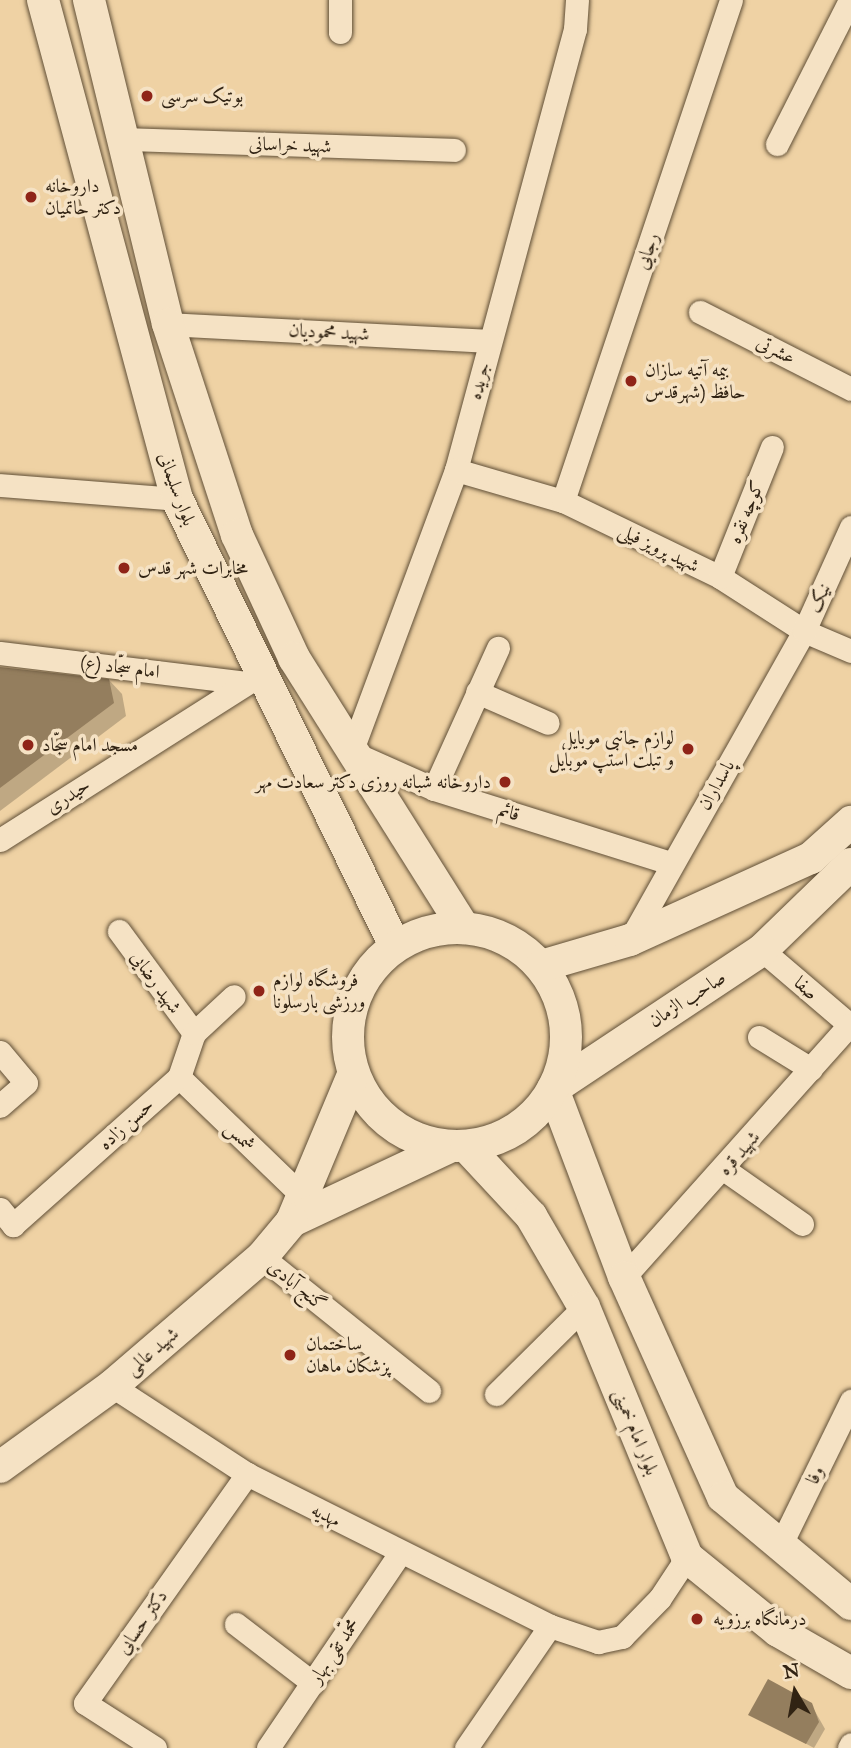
<!DOCTYPE html>
<meta charset="utf-8">
<style>
body{margin:0}
#map{position:relative;width:851px;height:1748px;overflow:hidden;background:#efd2a4;font-family:"IM FELL Great Primer",Amiri,serif}
div>[style]{position:absolute}
[style*='--x']{left:calc(var(--x)*1px);top:calc(var(--y)*1px);width:calc(var(--w)*1px);rotate:calc(var(--a)*1deg)}
.shadow>*{inset:0;background:#0003}
.building>*{inset:0;background:#947e5e}
.roads{filter:drop-shadow(0 0 2px #604f37) drop-shadow(0 0 2px #604f37)}
.street>*{height:23px;margin:-11.5px;padding:0 11.5px;transform-origin:11.5px;border-radius:11.5px;background:#f5e2c4}
.secondary>*{height:32px;margin:-16px;padding:0 16px;transform-origin:16px;border-radius:16px;background:#f5e2c4}
.secondary>.ring{margin:-16px;padding:0;box-sizing:content-box;background:none;border:32px solid #f5e2c4;border-radius:50%}
.dots>*{width:19px;height:19px;translate:-50% -50%;box-sizing:border-box;border:4px solid #f5e2c4;border-radius:50%}
span{translate:-50% -50%;white-space:nowrap;text-align:center;line-height:1.15;-webkit-text-stroke:7px #f5e2c4;paint-order:stroke}
.poi-label{font-size:19px;color:#312313}
.left{translate:0 -50%;text-align:left}
.right{translate:-100% -50%;text-align:right}
.street-label{font-size:19px;color:#312313}
.north{position:absolute;left:760px;top:1657px;width:70px;height:70px;-webkit-text-stroke:5px #f5e2c4;paint-order:stroke;rotate:350deg;font-size:19px;font-weight:700;line-height:28px;text-align:center;color:#312313}
.north::after{content:'';display:block;margin:auto;width:24px;height:32px;background:#312313;clip-path:polygon(50% 0,100% 100%,50% 72%,0 100%)}
</style>
<div id="map">
<div class="shadow">
<div style="clip-path:polygon(0 668px,109px 680px,122px 694px,126px 716px,0 811px)"></div>
<div style="clip-path:polygon(812px 1706px,825px 1729px,814px 1748px,751px 1714px)"></div>
</div>
<div class="building">
<div style="clip-path:polygon(0 667px,109px 679px,114px 703px,0 788px)"></div>
<div style="clip-path:polygon(768px 1679px,812px 1703px,819px 1722px,806px 1744px,748px 1715px)"></div>
</div>
<div class="roads">
<div class="street">
<div style="--x:340;--y:0;--w:32;--a:90"></div>
<div style="--x:577;--y:0;--w:29;--a:94"></div>
<div style="--x:575;--y:29;--w:457;--a:105.1"></div>
<div style="--x:456;--y:470;--w:301;--a:110.4"></div>
<div style="--x:351;--y:752;--w:91;--a:24"></div>
<div style="--x:434;--y:789;--w:247;--a:17.4"></div>
<div style="--x:126;--y:139;--w:328;--a:1.9"></div>
<div style="--x:777;--y:144;--w:161;--a:-63.1"></div>
<div style="--x:700;--y:312;--w:169;--a:27"></div>
<div style="--x:168;--y:324;--w:321;--a:3"></div>
<div style="--x:456;--y:470;--w:111;--a:16.2"></div>
<div style="--x:563;--y:501;--w:174;--a:25.8"></div>
<div style="--x:720;--y:577;--w:100;--a:32.7"></div>
<div style="--x:804;--y:631;--w:51;--a:23.1"></div>
<div style="--x:0;--y:485;--w:178;--a:4.5"></div>
<div style="--x:563;--y:501;--w:528;--a:-71.46"></div>
<div style="--x:720;--y:577;--w:140;--a:-68.2"></div>
<div style="--x:0;--y:653;--w:242;--a:6.9"></div>
<div style="--x:477;--y:692;--w:77;--a:23.6"></div>
<div style="--x:434;--y:789;--w:155;--a:-65.6"></div>
<div style="--x:0;--y:840;--w:306;--a:-32.4"></div>
<div style="--x:119;--y:931;--w:127;--a:53.7"></div>
<div style="--x:630;--y:940;--w:355;--a:-60.6"></div>
<div style="--x:804;--y:631;--w:114;--a:-65.7"></div>
<div style="--x:762;--y:950;--w:117;--a:40.5"></div>
<div style="--x:759;--y:1037;--w:61;--a:31.6"></div>
<div style="--x:0;--y:1052;--w:40;--a:50"></div>
<div style="--x:26;--y:1083;--w:35;--a:139"></div>
<div style="--x:179;--y:1077;--w:170;--a:44"></div>
<div style="--x:725;--y:1170;--w:94;--a:35"></div>
<div style="--x:0;--y:1209;--w:21;--a:51"></div>
<div style="--x:13;--y:1225;--w:222;--a:-41.7"></div>
<div style="--x:179;--y:1077;--w:46;--a:-71.2"></div>
<div style="--x:194;--y:1033;--w:54;--a:-42.8"></div>
<div style="--x:262;--y:1257;--w:214;--a:38.7"></div>
<div style="--x:624;--y:1277;--w:338;--a:-48.2"></div>
<div style="--x:112;--y:1386;--w:161;--a:33.1"></div>
<div style="--x:247;--y:1474;--w:339;--a:26.6"></div>
<div style="--x:550;--y:1626;--w:51;--a:18.4"></div>
<div style="--x:598;--y:1642;--w:25;--a:-12"></div>
<div style="--x:622;--y:1637;--w:54;--a:-45.7"></div>
<div style="--x:660;--y:1598;--w:49;--a:-56.6"></div>
<div style="--x:496;--y:1394;--w:124;--a:-44.7"></div>
<div style="--x:779;--y:1548;--w:164;--a:-63.9"></div>
<div style="--x:236;--y:1624;--w:97;--a:37.5"></div>
<div style="--x:155;--y:1748;--w:83;--a:-147.3"></div>
<div style="--x:85;--y:1703;--w:281;--a:-54.7"></div>
<div style="--x:268;--y:1748;--w:235;--a:-55.9"></div>
<div style="--x:466;--y:1748;--w:148;--a:-55.5"></div>
<div style="--x:849;--y:1748;--w:4;--a:-63"></div>
</div>
<div class="secondary">
<div style="--x:43;--y:0;--w:517;--a:74.97"></div>
<div style="--x:177;--y:499;--w:497;--a:64"></div>
<div style="--x:89;--y:0;--w:333;--a:76.3"></div>
<div style="--x:168;--y:324;--w:222;--a:71.9"></div>
<div style="--x:237;--y:535;--w:136;--a:65.1"></div>
<div style="--x:294;--y:658;--w:319;--a:57.8"></div>
<div style="--x:851;--y:864;--w:124;--a:136"></div>
<div style="--x:762;--y:950;--w:251;--a:146.4"></div>
<div style="--x:553;--y:1089;--w:201;--a:69.3"></div>
<div style="--x:624;--y:1277;--w:241;--a:65.8"></div>
<div style="--x:723;--y:1497;--w:167;--a:39.9"></div>
<div class="ring" style="left:348px;top:928px;width:186px;height:186px"></div>
<div style="--x:541;--y:966;--w:93;--a:-16.3"></div>
<div style="--x:630;--y:940;--w:199;--a:-24.4"></div>
<div style="--x:811;--y:858;--w:54;--a:-42"></div>
<div style="--x:353;--y:1075;--w:158;--a:112.7"></div>
<div style="--x:292;--y:1221;--w:174;--a:-25.2"></div>
<div style="--x:466;--y:1146;--w:96;--a:47.1"></div>
<div style="--x:531;--y:1216;--w:105;--a:59.8"></div>
<div style="--x:584;--y:1307;--w:270;--a:67.6"></div>
<div style="--x:687;--y:1557;--w:117;--a:39.1"></div>
<div style="--x:778;--y:1631;--w:84;--a:29.9"></div>
<div style="--x:0;--y:1467;--w:138;--a:-35.9"></div>
<div style="--x:112;--y:1386;--w:198;--a:-40.7"></div>
<div style="--x:262;--y:1257;--w:47;--a:-50.2"></div>
</div>
</div>
<div class="dots">
<div style="left:147px;top:96px;background:#8f2418"></div>
<div style="left:31px;top:197px;background:#8f2418"></div>
<div style="left:631px;top:381px;background:#8f2418"></div>
<div style="left:124px;top:568px;background:#8f2418"></div>
<div style="left:28px;top:745px;background:#8f2418"></div>
<div style="left:688px;top:749px;background:#8f2418"></div>
<div style="left:505px;top:782px;background:#8f2418"></div>
<div style="left:259px;top:991px;background:#8f2418"></div>
<div style="left:290px;top:1355px;background:#8f2418"></div>
<div style="left:697px;top:1619px;background:#8f2418"></div>
</div>
<div class="poi-label">
<span class="left" style="left:161px;top:96px">بوتیک سرسی</span>
<span class="left" style="left:45px;top:197px">داروخانه<br>دکتر حاتمیان</span>
<span class="left" style="left:645px;top:381px">بیمه آتیه سازان<br>حافظ (شهرقدس</span>
<span class="left" style="left:138px;top:568px">مخابرات شهر قدس</span>
<span class="right" style="left:674px;top:749px">لوازم جانبی موبایل<br>و تبلت استپ موبایل</span>
<span class="left" style="left:42px;top:745px">مسجد امام سجّاد</span>
<span class="right" style="left:491px;top:782px">داروخانه شبانه روزی دکتر سعادت مهر</span>
<span class="left" style="left:273px;top:991px">فروشگاه لوازم<br>ورزشی بارسلونا</span>
<span class="left" style="left:306px;top:1355px">ساختمان<br>پزشکان ماهان</span>
<span class="left" style="left:713px;top:1619px">درمانگاه برزویه</span>
</div>
<div class="street-label">
<span style="left:290px;top:145px;rotate:2deg">شهید خراسانی</span>
<span style="left:647px;top:251px;rotate:-71deg">رجایی</span>
<span style="left:329px;top:332px;rotate:3deg">شهید محمودیان</span>
<span style="left:776px;top:350px;rotate:27deg">عشرتی</span>
<span style="left:479px;top:381px;rotate:-76deg">جریده</span>
<span style="left:177px;top:489px;rotate:70deg">بلوار سلیمانی</span>
<span style="left:746px;top:512px;rotate:-68deg">کوچه نقره</span>
<span style="left:659px;top:548px;rotate:26deg">شهید پرویز فیلی</span>
<span style="left:819px;top:598px;rotate:-66deg">نیک</span>
<span style="left:120px;top:667px;rotate:7deg">امام سجّاد (ع)</span>
<span style="left:716px;top:785px;rotate:-60deg">پاسداران</span>
<span style="left:68px;top:796px;rotate:-33deg">حیدری</span>
<span style="left:509px;top:812px;rotate:17deg">قائم</span>
<span style="left:156px;top:982px;rotate:54deg">شهید رضایی</span>
<span style="left:806px;top:988px;rotate:41deg">صفا</span>
<span style="left:687px;top:999px;rotate:-33deg">صاحب الزمان</span>
<span style="left:126px;top:1124px;rotate:-42deg">حسن زاده</span>
<span style="left:240px;top:1136px;rotate:44deg">شمس</span>
<span style="left:739px;top:1153px;rotate:-49deg">شهید قره</span>
<span style="left:297px;top:1285px;rotate:39deg">گنج آبادی</span>
<span style="left:152px;top:1351px;rotate:-40deg">شهید عالمی</span>
<span style="left:636px;top:1432px;rotate:68deg">بلوار امام خمینی</span>
<span style="left:815px;top:1475px;rotate:-64deg">وفا</span>
<span style="left:326px;top:1515px;rotate:27deg">مهدیه</span>
<span style="left:142px;top:1622px;rotate:-55deg">دکتر حسابی</span>
<span style="left:334px;top:1651px;rotate:-56deg">محمّد تقی بهار</span>
</div>
<div class="north">N</div>
</div>
